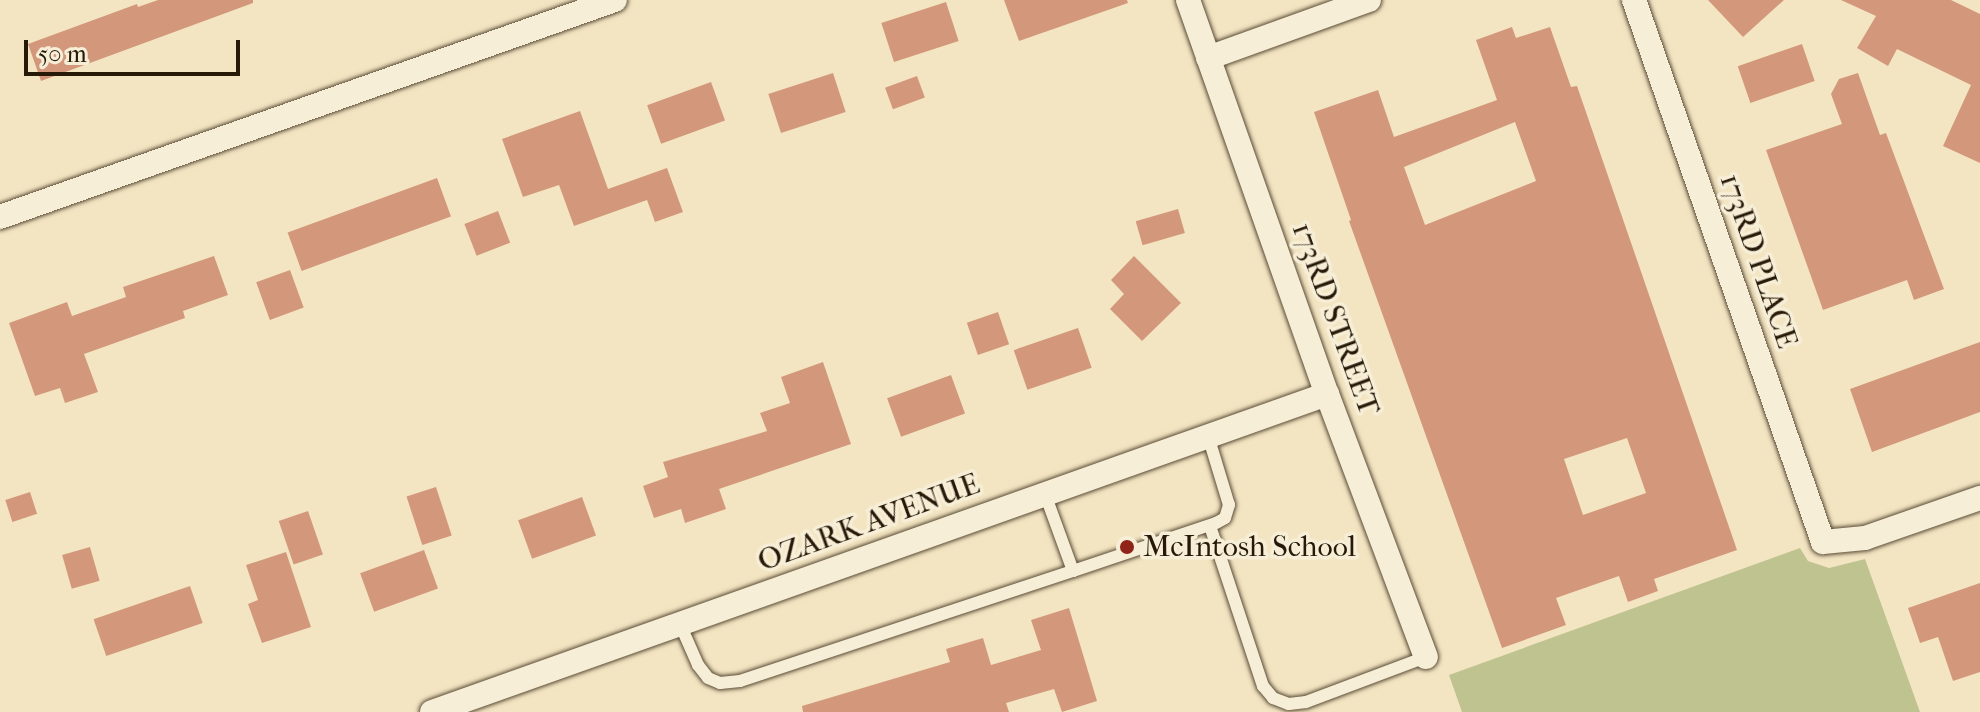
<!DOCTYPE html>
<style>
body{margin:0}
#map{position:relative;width:1980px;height:712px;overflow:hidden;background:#f3e5c2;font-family:"IM FELL French Canon",serif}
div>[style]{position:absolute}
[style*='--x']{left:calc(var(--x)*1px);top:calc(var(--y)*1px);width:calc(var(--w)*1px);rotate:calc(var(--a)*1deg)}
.green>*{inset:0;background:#bfc390}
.building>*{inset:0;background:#d3987c;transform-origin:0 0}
.roads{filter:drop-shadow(0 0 2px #5a4c36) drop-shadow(0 0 2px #5a4c36)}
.lane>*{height:12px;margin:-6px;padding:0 6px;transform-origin:6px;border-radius:6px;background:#f7eed7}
.street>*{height:24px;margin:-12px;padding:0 12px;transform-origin:12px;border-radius:12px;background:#f7eed7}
.dots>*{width:22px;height:22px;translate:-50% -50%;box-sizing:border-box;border:4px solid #f7eed7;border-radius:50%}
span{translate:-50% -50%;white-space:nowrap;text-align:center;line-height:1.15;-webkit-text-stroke:7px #f7eed7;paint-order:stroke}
.street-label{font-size:30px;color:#271908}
.poi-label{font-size:30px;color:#271908}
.left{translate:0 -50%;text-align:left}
.scale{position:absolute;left:24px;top:40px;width:216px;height:36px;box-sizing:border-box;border:4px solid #271908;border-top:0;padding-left:10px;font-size:24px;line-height:28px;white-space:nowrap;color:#271908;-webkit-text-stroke:6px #f7eed7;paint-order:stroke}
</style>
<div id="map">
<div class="green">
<div style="clip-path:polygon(1800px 548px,1808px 561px,1829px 568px,1865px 559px,1920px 712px,1462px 712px,1449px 675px)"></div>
</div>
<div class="building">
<div style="clip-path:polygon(158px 0,253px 0,253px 3px,41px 81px,28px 44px,137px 4px,138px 7px)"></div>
<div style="clip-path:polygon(1004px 0,1127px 0,1128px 3px,1019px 41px)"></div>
<div style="clip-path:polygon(1708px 0,1784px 0,1743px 37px)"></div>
<div style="clip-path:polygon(1841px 0,1951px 0,1980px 14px,1980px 163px,1943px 146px,1971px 85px,1897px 49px,1888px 66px,1857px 48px,1876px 16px)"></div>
<div style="left:946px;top:2px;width:41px;height:68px;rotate:72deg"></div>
<div style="clip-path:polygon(evenodd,1512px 27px,1516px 38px,1550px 27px,1571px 87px,1577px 86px,1737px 550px,1654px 579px,1658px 591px,1628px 602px,1619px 576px,1556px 598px,1566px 625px,1502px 648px,1349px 221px,1351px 220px,1314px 112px,1378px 90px,1394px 137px,1497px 100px,1476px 40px,1512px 27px,1515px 122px,1536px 181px,1425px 225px,1404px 167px,1515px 122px,1512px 27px,1627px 438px,1646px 493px,1583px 515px,1564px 459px,1627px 438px)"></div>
<div style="left:1802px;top:44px;width:39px;height:68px;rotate:71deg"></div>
<div style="left:833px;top:73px;width:41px;height:68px;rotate:72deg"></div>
<div style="clip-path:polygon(1858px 73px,1880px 135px,1886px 133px,1944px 289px,1914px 300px,1907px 280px,1823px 310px,1766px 150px,1842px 124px,1831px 94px,1839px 79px)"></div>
<div style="left:917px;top:76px;width:23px;height:34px;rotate:70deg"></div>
<div style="left:711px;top:82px;width:41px;height:68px;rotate:70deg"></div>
<div style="clip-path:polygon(580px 111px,608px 189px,667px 168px,683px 212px,655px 222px,647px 200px,574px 226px,559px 185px,523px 197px,502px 139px)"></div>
<div style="left:437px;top:178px;width:41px;height:159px;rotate:70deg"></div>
<div style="left:1178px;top:209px;width:25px;height:44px;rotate:74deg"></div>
<div style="left:498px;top:211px;width:34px;height:36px;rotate:69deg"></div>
<div style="clip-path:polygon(214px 256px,228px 295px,183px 311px,185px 318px,84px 354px,98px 392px,65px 403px,60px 388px,35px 396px,9px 323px,67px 302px,72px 316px,126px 297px,123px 287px)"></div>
<div style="clip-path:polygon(1134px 256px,1181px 303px,1142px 341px,1110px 309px,1124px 294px,1111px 280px)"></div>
<div style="left:290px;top:270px;width:40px;height:36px;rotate:70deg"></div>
<div style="left:998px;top:312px;width:34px;height:33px;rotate:71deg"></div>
<div style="left:1078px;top:328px;width:42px;height:68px;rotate:71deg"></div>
<div style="clip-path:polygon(1980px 342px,1980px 412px,1872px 452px,1850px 389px)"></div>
<div style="clip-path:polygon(823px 362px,851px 444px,719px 489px,726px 509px,685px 523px,681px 509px,654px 518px,643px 486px,668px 477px,663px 462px,767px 431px,760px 413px,790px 403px,781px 377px)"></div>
<div style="left:951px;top:375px;width:41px;height:68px;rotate:70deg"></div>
<div style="left:436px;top:487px;width:51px;height:31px;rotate:72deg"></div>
<div style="left:30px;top:492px;width:23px;height:26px;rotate:72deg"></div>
<div style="left:582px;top:497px;width:41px;height:68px;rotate:70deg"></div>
<div style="left:308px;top:511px;width:46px;height:31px;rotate:71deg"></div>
<div style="left:90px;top:547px;width:35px;height:29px;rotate:74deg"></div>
<div style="left:424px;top:550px;width:41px;height:68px;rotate:70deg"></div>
<div style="clip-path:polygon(286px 552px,311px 627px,262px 643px,248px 604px,258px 600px,246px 565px)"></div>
<div style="clip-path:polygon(1980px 583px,1980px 672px,1953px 681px,1938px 637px,1920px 643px,1908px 608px)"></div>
<div style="left:190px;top:586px;width:39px;height:102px;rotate:71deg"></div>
<div style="clip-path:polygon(1069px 608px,1097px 701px,1062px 712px,1054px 689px,1006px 703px,1009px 712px,803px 712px,802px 706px,950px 662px,946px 649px,983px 638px,991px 665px,1041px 650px,1031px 620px)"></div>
</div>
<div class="roads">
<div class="lane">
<div style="--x:1045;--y:494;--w:82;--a:70"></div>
<div style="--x:1073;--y:571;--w:151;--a:-18.6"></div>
<div style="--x:1216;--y:523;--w:10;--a:-29"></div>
<div style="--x:1225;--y:518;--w:14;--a:-73"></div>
<div style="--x:1229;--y:505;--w:72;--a:-106.9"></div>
<div style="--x:1210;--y:526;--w:169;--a:71.7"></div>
<div style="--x:1263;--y:686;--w:16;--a:50"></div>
<div style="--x:1273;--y:698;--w:17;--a:21"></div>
<div style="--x:1289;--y:704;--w:17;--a:-7"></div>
<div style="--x:1306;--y:702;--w:128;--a:-20.6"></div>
<div style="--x:680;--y:624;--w:45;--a:66.3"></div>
<div style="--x:698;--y:665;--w:16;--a:52"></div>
<div style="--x:708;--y:678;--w:13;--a:23"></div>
<div style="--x:720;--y:683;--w:20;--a:-6"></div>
<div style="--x:740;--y:681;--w:351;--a:-18.3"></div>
</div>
<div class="street">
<div style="--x:1188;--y:0;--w:418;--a:70.6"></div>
<div style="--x:1327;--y:394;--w:281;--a:69.4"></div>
<div style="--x:1634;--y:0;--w:574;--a:70.78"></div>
<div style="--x:1823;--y:542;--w:42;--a:-5.4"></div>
<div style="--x:1865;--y:538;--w:122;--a:-19.2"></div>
<div style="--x:1208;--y:58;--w:171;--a:-19.8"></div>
<div style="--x:0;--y:217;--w:652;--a:-19.44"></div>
<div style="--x:432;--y:712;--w:950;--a:-19.56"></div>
</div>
</div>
<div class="dots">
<div style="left:1127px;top:547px;background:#8f2418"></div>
</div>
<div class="street-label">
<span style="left:1758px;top:261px;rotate:71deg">173RD PLACE</span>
<span style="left:1335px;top:319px;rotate:70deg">173RD STREET</span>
<span style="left:869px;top:523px;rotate:-20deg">OZARK AVENUE</span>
</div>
<div class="poi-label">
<span class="left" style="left:1143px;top:547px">McIntosh School</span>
</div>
<div class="scale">50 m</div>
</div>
